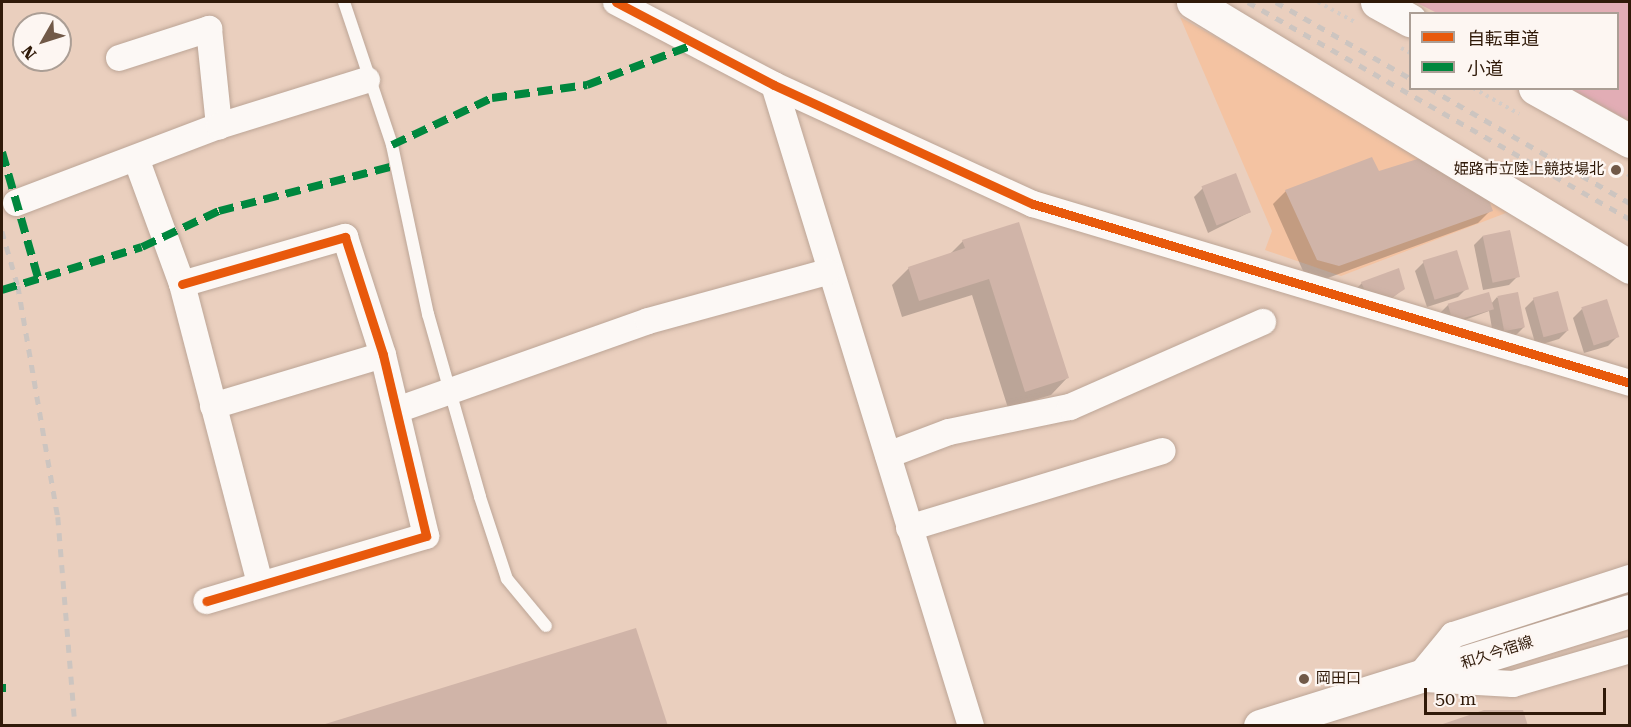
<!DOCTYPE html>
<meta charset="utf-8">
<style>
body{margin:0}
#map{position:relative;width:1631px;height:727px;overflow:hidden;background:#eacfbe;font-family:"Roboto Serif","Noto Sans JP",serif}
div>[style]{position:absolute}
[style*='--x']{left:calc(var(--x)*1px);top:calc(var(--y)*1px);width:calc(var(--w)*1px);rotate:calc(var(--a)*1deg)}
.built>*{inset:0;background:#f4c3a2}
.green>*{inset:0;background:#e2adb5}
.shadow>*{inset:0;background:#0003}
.building>*{inset:0;background:#d0b4a8;transform-origin:0 0}
.path>*{height:4px;margin-top:-2px;transform-origin:0;background:repeating-linear-gradient(90deg,#d5ccc6 0 3px,transparent 0 7.5px)}
.roads{filter:drop-shadow(0 0 2px #bca596) drop-shadow(0 0 2px #bca596)}
.lane>*{height:12px;margin:-6px;padding:0 6px;transform-origin:6px;border-radius:6px;background:#fcf8f5}
.street>*{height:26px;margin:-13px;padding:0 13px;transform-origin:13px;border-radius:13px;background:#fcf8f5}
.secondary>*{height:33px;margin:-16.5px;padding:0 16.5px;transform-origin:16.5px;border-radius:16.5px;background:#fcf8f5}
.rail>*{height:4.5px;margin-top:-2.25px;transform-origin:0;background:repeating-linear-gradient(90deg,#cdc5c0 0 8px,transparent 0 16px)}
.quiet>*{height:8px;margin-top:-4px;transform-origin:0;background:repeating-linear-gradient(90deg,#00873e 0 15px,transparent 0 23px)}
.cycleway>*{height:9px;margin:-4.5px;padding:0 4.5px;transform-origin:4.5px;border-radius:4.5px;background:#e8590c}
.dots>*{width:16px;height:16px;translate:-50% -50%;box-sizing:border-box;border:3px solid #fdf6f2;border-radius:50%}
span{translate:-50% -50%;white-space:nowrap;text-align:center;line-height:1.15;-webkit-text-stroke:4.5px #fdf6f2;paint-order:stroke}
.poi-label{font-size:15px;color:#301a09}
.right{translate:-100% -50%;text-align:right}
.left{translate:0 -50%;text-align:left}
.street-label{font-size:15px;color:#301a09}
.frame{position:absolute;inset:0;border:3px solid #301a09;pointer-events:none}
.legend{position:absolute;left:1409px;top:12px;width:210px;height:78px;box-sizing:border-box;background:#fdf6f2;border:2px solid #ab9e95;margin:0;padding:8px 10px;list-style:none;font-size:18px;color:#301a09}
.legend li{display:flex;align-items:center;gap:12px;height:30px}
.legend b{width:30px;border:2px solid #ab9e95}
.north{position:absolute;left:12px;top:12px;width:60px;height:60px;box-sizing:border-box;background:#fdf6f2;border:2px solid #ab9e95;border-radius:50%;rotate:231deg;font-size:16px;font-weight:700;line-height:24px;text-align:center;color:#301a09}
.north::after{content:'';display:block;margin:auto;width:21px;height:27px;background:#715948;clip-path:polygon(50% 0,100% 100%,50% 72%,0 100%)}
.scale{position:absolute;left:1424px;top:688px;width:182px;height:27px;box-sizing:border-box;border:3px solid #301a09;border-top:0;padding-left:8px;font-size:18px;line-height:21px;white-space:nowrap;color:#301a09;-webkit-text-stroke:4px #fdf6f2;paint-order:stroke}
</style>
<div id="map">
<div class="built">
<div style="clip-path:polygon(1180px 17px,1519px 208px,1341px 276px,1265px 250px,1272px 231px)"></div>
</div>
<div class="green">
<div style="clip-path:polygon(1415px 2px,1629px 2px,1629px 121px,1571px 89px,1618px 88px,1618px 14px,1437px 13px)"></div>
</div>
<div class="shadow">
<div style="clip-path:polygon(1378px 173px,1491px 210px,1478px 223px,1325px 279px,1304px 273px,1273px 204px,1286px 191px)"></div>
<div style="clip-path:polygon(1203px 188px,1250px 212px,1208px 233px,1194px 197px)"></div>
<div style="clip-path:polygon(1483px 236px,1518px 276px,1509px 285px,1483px 290px,1474px 245px)"></div>
<div style="clip-path:polygon(963px 241px,1068px 377px,1051px 395px,1008px 408px,972px 295px,902px 317px,892px 285px,909px 268px,949px 255px)"></div>
<div style="clip-path:polygon(1424px 262px,1467px 288px,1458px 297px,1427px 307px,1415px 271px)"></div>
<div style="clip-path:polygon(1362px 283px,1403px 289px,1380px 308px,1353px 292px)"></div>
<div style="clip-path:polygon(1497px 297px,1524px 327px,1515px 336px,1494px 340px,1489px 311px,1443px 328px,1439px 314px,1448px 305px,1491px 304px)"></div>
<div style="clip-path:polygon(1534px 299px,1568px 330px,1559px 339px,1536px 346px,1525px 308px)"></div>
<div style="clip-path:polygon(1582px 309px,1617px 337px,1608px 346px,1584px 353px,1573px 318px)"></div>
</div>
<div class="building">
<div style="clip-path:polygon(1372px 157px,1379px 171px,1424px 157px,1487px 195px,1493px 211px,1339px 266px,1317px 260px,1285px 190px)"></div>
<div style="left:1236px;top:173px;width:42px;height:37px;rotate:69deg"></div>
<div style="clip-path:polygon(1019px 222px,1069px 378px,1025px 392px,989px 279px,919px 301px,908px 267px,965px 248px,962px 240px)"></div>
<div style="left:1510px;top:230px;width:48px;height:28px;rotate:78deg"></div>
<div style="left:1457px;top:250px;width:41px;height:36px;rotate:73deg"></div>
<div style="clip-path:polygon(1399px 268px,1405px 289px,1390px 299px,1365px 291px,1361px 282px)"></div>
<div style="left:1558px;top:291px;width:41px;height:26px;rotate:75deg"></div>
<div style="left:1489px;top:292px;width:18px;height:43px;rotate:74deg"></div>
<div style="left:1518px;top:292px;width:36px;height:21px;rotate:79deg"></div>
<div style="left:1607px;top:299px;width:40px;height:27px;rotate:72deg"></div>
<div style="clip-path:polygon(636px 628px,668px 726px,322px 726px,322px 725px)"></div>
<div style="clip-path:polygon(1484px 710px,1523px 710px,1528px 726px,1437px 726px)"></div>
</div>
<div class="path">
<div style="--x:1318;--y:2;--w:42;--a:28.4"></div>
<div style="--x:1401;--y:48;--w:10;--a:29"></div>
<div style="--x:1473;--y:88;--w:53;--a:29.5"></div>
<div style="--x:1614;--y:167;--w:18;--a:29"></div>
</div>
<div class="roads">
<div class="lane">
<div style="--x:344;--y:2;--w:151;--a:71.4"></div>
<div style="--x:392;--y:145;--w:173;--a:78"></div>
<div style="--x:428;--y:314;--w:190;--a:74.1"></div>
<div style="--x:480;--y:497;--w:86;--a:71.8"></div>
<div style="--x:507;--y:579;--w:61;--a:50.3"></div>
</div>
<div class="street">
<div style="--x:616;--y:2;--w:178;--a:27.7"></div>
<div style="--x:774;--y:85;--w:285;--a:24.7"></div>
<div style="--x:1033;--y:204;--w:623;--a:16.69"></div>
<div style="--x:119;--y:58;--w:95;--a:-17.9"></div>
<div style="--x:209;--y:29;--w:98;--a:84.1"></div>
<div style="--x:774;--y:85;--w:671;--a:72.92"></div>
<div style="--x:137;--y:161;--w:131;--a:69.9"></div>
<div style="--x:182;--y:284;--w:310;--a:75.4"></div>
<div style="--x:16;--y:203;--w:217;--a:-20.8"></div>
<div style="--x:219;--y:126;--w:155;--a:-17.3"></div>
<div style="--x:182;--y:284;--w:170;--a:-16.1"></div>
<div style="--x:345;--y:237;--w:124;--a:72.1"></div>
<div style="--x:383;--y:355;--w:186;--a:76.6"></div>
<div style="--x:426;--y:536;--w:229;--a:163.5"></div>
<div style="--x:213;--y:406;--w:177;--a:-16.7"></div>
<div style="--x:397;--y:410;--w:266;--a:-19.5"></div>
<div style="--x:648;--y:321;--w:186;--a:-15.3"></div>
<div style="--x:888;--y:455;--w:65;--a:-20.7"></div>
<div style="--x:949;--y:432;--w:124;--a:-11.7"></div>
<div style="--x:1070;--y:407;--w:211;--a:-23.8"></div>
<div style="--x:909;--y:528;--w:265;--a:-16.9"></div>
<div style="--x:1417;--y:679;--w:57;--a:-50.7"></div>
<div style="--x:1453;--y:635;--w:186;--a:-17.9"></div>
<div style="--x:1425;--y:679;--w:88;--a:3.3"></div>
<div style="--x:1513;--y:684;--w:122;--a:-16.2"></div>
</div>
<div class="secondary">
<div style="--x:1193;--y:2;--w:511;--a:31.23"></div>
<div style="--x:1377;--y:2;--w:38;--a:29"></div>
<div style="--x:1535;--y:88;--w:109;--a:29.2"></div>
<div style="--x:1260;--y:726;--w:387;--a:-17.3"></div>
</div>
</div>
<div class="rail">
<div style="--x:1248;--y:2;--w:439;--a:29.6"></div>
<div style="--x:1276;--y:2;--w:154;--a:29.6"></div>
<div style="--x:1429;--y:88;--w:232;--a:29.8"></div>
<div style="--x:2;--y:231;--w:57;--a:73.8"></div>
<div style="--x:18;--y:286;--w:234;--a:80.2"></div>
<div style="--x:58;--y:517;--w:210;--a:85.3"></div>
</div>
<div class="quiet">
<div style="--x:392;--y:145;--w:110;--a:-25.2"></div>
<div style="--x:492;--y:98;--w:96;--a:-7.8"></div>
<div style="--x:587;--y:85;--w:113;--a:-20.7"></div>
<div style="--x:2;--y:152;--w:134;--a:74"></div>
<div style="--x:2;--y:290;--w:146;--a:-17.1"></div>
<div style="--x:142;--y:247;--w:85;--a:-25.1"></div>
<div style="--x:219;--y:211;--w:181;--a:-14.4"></div>
<div style="--x:2;--y:684;--w:8;--a:90"></div>
</div>
<div class="cycleway">
<div style="--x:616;--y:2;--w:178;--a:27.7"></div>
<div style="--x:774;--y:85;--w:285;--a:24.7"></div>
<div style="--x:1033;--y:204;--w:623;--a:16.69"></div>
<div style="--x:182;--y:284;--w:170;--a:-16.1"></div>
<div style="--x:345;--y:237;--w:124;--a:72.1"></div>
<div style="--x:383;--y:355;--w:186;--a:76.6"></div>
<div style="--x:426;--y:536;--w:229;--a:163.5"></div>
</div>
<div class="dots">
<div style="left:1616px;top:170px;background:#715948"></div>
<div style="left:1304px;top:679px;background:#715948"></div>
</div>
<div class="poi-label">
<span class="right" style="left:1604px;top:170px">姫路市立陸上競技場北</span>
<span class="left" style="left:1316px;top:679px">岡田口</span>
</div>
<div class="street-label">
<span style="left:1497px;top:653px;rotate:-18deg">和久今宿線</span>
</div>
<div class="frame"></div>
<ul class="legend">
<li><b style="height:8px;background:#e8590c"></b>自転車道</li>
<li><b style="height:8px;background:#00873e"></b>小道</li>
</ul>
<div class="north">N</div>
<div class="scale">50 m</div>
</div>
